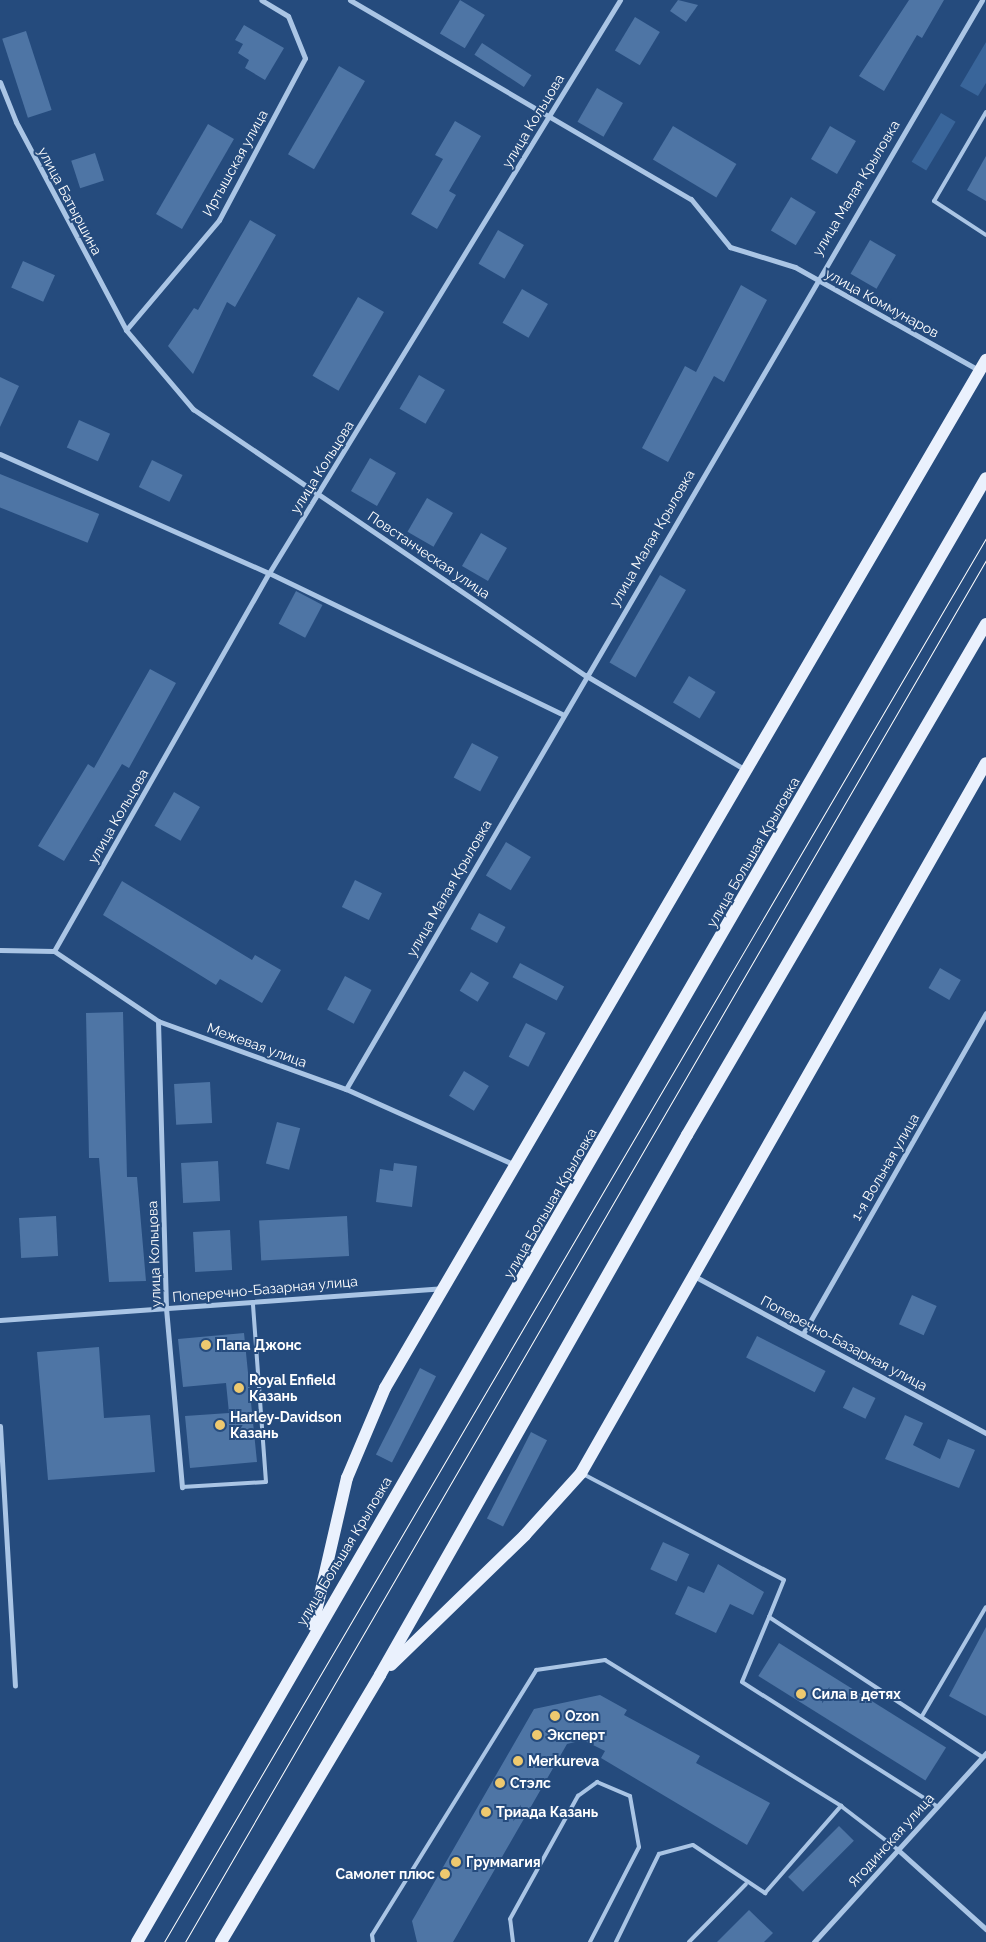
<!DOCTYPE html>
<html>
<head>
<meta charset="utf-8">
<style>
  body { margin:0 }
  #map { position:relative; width:986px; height:1942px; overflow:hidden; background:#254b7d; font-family:Raleway,sans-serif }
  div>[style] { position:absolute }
  .green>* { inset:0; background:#39659a; transform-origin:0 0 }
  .building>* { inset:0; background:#4e75a5; transform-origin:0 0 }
  .service>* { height:4px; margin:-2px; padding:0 2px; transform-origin:2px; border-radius:2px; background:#aac5e5 }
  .minor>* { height:5px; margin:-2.5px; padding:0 2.5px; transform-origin:2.5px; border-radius:2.5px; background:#aac5e5 }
  .primary>* { height:12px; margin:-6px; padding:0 6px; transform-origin:6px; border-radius:6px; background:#eaf1fd }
  .tram>* { height:1px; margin:-0.5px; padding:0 0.5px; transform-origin:0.5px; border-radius:0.5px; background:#fff }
  .dots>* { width:14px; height:14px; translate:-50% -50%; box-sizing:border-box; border:2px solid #254b7d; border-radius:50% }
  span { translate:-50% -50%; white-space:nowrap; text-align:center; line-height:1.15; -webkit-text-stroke:4px #254b7d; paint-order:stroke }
  .street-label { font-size:14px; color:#fff }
  .poi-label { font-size:14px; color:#fff; font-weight:700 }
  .left { translate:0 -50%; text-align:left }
  .right { translate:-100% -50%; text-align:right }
</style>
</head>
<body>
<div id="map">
  <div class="green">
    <i style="clip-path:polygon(986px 42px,986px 83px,978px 96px,960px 86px)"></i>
    <i style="left:941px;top:113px;width:17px;height:57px;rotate:31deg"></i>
  </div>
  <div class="building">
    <i style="left:460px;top:0;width:29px;height:39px;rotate:31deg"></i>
    <i style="clip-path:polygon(678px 0,698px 5px,686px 22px,670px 11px)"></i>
    <i style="clip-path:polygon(909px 0,944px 0,922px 38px,917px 35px,884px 91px,859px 76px)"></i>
    <i style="left:635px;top:17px;width:29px;height:39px;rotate:31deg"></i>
    <i style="clip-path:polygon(244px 25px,284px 48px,265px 80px,245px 68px,249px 60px,238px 53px,243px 44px,235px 40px)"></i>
    <i style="left:26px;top:31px;width:83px;height:25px;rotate:72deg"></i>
    <i style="left:482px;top:43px;width:59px;height:14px;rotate:33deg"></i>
    <i style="left:339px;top:66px;width:30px;height:102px;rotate:30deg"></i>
    <i style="left:597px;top:88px;width:30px;height:39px;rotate:30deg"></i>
    <i style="clip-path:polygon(455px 121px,481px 136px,449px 191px,456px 195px,437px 229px,411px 214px,443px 159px,435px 155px)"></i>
    <i style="left:208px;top:124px;width:30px;height:104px;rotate:30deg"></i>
    <i style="left:673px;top:126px;width:74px;height:39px;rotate:31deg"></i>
    <i style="left:830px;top:126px;width:30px;height:38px;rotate:30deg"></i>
    <i style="left:95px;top:153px;width:29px;height:25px;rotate:72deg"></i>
    <i style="clip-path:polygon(986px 156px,986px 201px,967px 190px)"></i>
    <i style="left:791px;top:197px;width:29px;height:39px;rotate:31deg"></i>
    <i style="clip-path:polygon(250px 220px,276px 235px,235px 307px,227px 302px,193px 374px,168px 346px,194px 308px,198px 310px)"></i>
    <i style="left:498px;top:230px;width:30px;height:39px;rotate:30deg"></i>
    <i style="left:870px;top:240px;width:30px;height:39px;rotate:30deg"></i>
    <i style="left:23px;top:261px;width:35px;height:29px;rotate:24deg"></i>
    <i style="clip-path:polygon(741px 285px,767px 300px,724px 382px,714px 376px,668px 462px,642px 448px,685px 366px,696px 372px)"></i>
    <i style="left:522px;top:289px;width:30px;height:39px;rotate:30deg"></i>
    <i style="left:358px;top:297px;width:30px;height:91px;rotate:30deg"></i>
    <i style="left:419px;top:375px;width:30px;height:39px;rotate:30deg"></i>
    <i style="clip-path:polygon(0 377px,19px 386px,0 427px)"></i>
    <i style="left:79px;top:420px;width:34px;height:30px;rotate:24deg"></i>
    <i style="left:370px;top:458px;width:30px;height:38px;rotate:30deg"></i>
    <i style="left:152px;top:460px;width:34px;height:30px;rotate:26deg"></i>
    <i style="left:0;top:474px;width:107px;height:31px;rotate:22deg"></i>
    <i style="left:427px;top:498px;width:30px;height:39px;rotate:30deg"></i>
    <i style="left:481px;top:533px;width:30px;height:38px;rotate:30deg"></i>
    <i style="left:660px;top:575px;width:30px;height:101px;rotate:30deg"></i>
    <i style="left:296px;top:591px;width:30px;height:37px;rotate:28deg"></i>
    <i style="clip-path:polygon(150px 669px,176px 683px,129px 768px,122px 764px,64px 861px,38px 846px,88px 764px,94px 768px)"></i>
    <i style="left:689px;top:676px;width:31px;height:31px;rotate:31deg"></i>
    <i style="left:472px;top:743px;width:30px;height:39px;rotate:28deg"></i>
    <i style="left:174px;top:792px;width:30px;height:39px;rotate:30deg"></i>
    <i style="left:506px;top:842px;width:29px;height:39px;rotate:31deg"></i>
    <i style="left:355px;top:880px;width:30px;height:30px;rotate:26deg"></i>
    <i style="clip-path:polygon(122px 881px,252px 960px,255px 955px,281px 970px,262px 1003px,220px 979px,216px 985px,103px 915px)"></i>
    <i style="left:479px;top:913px;width:30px;height:18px;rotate:28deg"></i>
    <i style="left:520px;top:963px;width:50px;height:16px;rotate:28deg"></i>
    <i style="left:940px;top:968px;width:24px;height:23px;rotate:30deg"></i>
    <i style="left:471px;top:972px;width:21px;height:22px;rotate:31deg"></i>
    <i style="left:345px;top:976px;width:30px;height:38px;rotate:28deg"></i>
    <i style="clip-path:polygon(123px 1012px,127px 1177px,137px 1177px,146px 1281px,109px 1282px,99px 1158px,89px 1158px,86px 1013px)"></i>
    <i style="left:526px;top:1023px;width:22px;height:38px;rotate:27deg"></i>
    <i style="left:464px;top:1071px;width:29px;height:29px;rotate:31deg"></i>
    <i style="left:210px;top:1082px;width:41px;height:36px;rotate:87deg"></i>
    <i style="left:277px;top:1122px;width:24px;height:43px;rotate:15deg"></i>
    <i style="left:218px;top:1161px;width:40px;height:37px;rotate:87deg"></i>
    <i style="clip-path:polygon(394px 1163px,417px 1166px,412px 1207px,376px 1202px,380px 1169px,393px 1171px)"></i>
    <i style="left:56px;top:1216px;width:40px;height:37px;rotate:87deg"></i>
    <i style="left:347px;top:1216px;width:40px;height:88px;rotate:87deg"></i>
    <i style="left:230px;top:1230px;width:40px;height:37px;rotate:87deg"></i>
    <i style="left:912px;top:1295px;width:27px;height:32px;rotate:24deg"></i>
    <i style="clip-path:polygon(244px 1333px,257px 1462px,190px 1468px,185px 1416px,229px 1413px,226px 1383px,183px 1387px,178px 1339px)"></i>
    <i style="left:757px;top:1336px;width:77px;height:24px;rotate:27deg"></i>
    <i style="clip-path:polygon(99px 1347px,104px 1418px,150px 1415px,155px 1472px,48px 1480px,37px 1352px)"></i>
    <i style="left:420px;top:1368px;width:18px;height:97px;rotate:27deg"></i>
    <i style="left:853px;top:1387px;width:25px;height:23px;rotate:26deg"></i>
    <i style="clip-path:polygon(905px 1415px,923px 1423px,913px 1445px,940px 1459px,948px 1439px,975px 1450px,959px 1488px,885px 1459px)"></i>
    <i style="left:531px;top:1432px;width:18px;height:97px;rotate:27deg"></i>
    <i style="left:663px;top:1542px;width:29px;height:30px;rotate:25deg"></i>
    <i style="clip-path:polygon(718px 1564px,764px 1592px,753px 1615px,730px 1604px,716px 1633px,675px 1614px,688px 1586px,704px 1593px)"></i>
    <i style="clip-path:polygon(986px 1627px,986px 1716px,949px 1696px)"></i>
    <i style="left:779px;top:1643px;width:197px;height:39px;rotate:32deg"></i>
    <i style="clip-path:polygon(600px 1695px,627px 1710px,624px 1715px,700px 1756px,696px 1763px,770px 1803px,747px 1845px,601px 1758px,605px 1751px,583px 1740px,567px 1744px,453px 1942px,417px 1942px,412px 1921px,534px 1709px)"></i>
    <i style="left:839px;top:1826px;width:21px;height:72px;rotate:45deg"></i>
    <i style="clip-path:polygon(749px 1910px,773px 1933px,764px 1942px,717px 1942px)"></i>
  </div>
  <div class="service">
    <i style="left:986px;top:112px;width:103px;rotate:120.3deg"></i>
    <i style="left:934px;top:201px;width:62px;rotate:33.2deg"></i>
    <i style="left:583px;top:1474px;width:227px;rotate:27.8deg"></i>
    <i style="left:784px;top:1580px;width:40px;rotate:112deg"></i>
    <i style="left:769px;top:1617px;width:255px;rotate:33.3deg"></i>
    <i style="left:182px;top:1487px;width:84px;rotate:-3.4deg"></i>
    <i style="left:266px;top:1482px;width:179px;rotate:-94.2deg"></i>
    <i style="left:769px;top:1617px;width:70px;rotate:112.6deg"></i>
    <i style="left:742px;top:1682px;width:231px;rotate:32.5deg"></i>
    <i style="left:922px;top:1716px;width:126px;rotate:-59.6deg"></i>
    <i style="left:373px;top:1942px;width:7px;rotate:-98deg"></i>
    <i style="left:372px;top:1935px;width:312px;rotate:-58.2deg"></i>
    <i style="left:536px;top:1670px;width:70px;rotate:-8.2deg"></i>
    <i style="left:605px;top:1660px;width:278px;rotate:31.7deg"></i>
    <i style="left:841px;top:1806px;width:71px;rotate:37.5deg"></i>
    <i style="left:513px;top:1942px;width:23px;rotate:-97deg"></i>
    <i style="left:510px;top:1919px;width:141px;rotate:-61.1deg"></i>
    <i style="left:578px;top:1796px;width:24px;rotate:-36deg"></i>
    <i style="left:597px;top:1782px;width:36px;rotate:23deg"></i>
    <i style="left:630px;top:1796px;width:52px;rotate:80deg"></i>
    <i style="left:639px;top:1847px;width:107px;rotate:117.3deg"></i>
    <i style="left:616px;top:1942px;width:98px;rotate:-64deg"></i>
    <i style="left:659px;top:1854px;width:35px;rotate:-15deg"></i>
    <i style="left:693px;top:1845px;width:87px;rotate:33.7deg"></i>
    <i style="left:765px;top:1893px;width:116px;rotate:-48.9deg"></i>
    <i style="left:689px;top:1942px;width:81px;rotate:-45.5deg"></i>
  </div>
  <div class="minor">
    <i style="left:350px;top:0;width:395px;rotate:30.3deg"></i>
    <i style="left:691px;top:199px;width:62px;rotate:50.9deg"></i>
    <i style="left:730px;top:247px;width:68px;rotate:17.1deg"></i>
    <i style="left:795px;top:267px;width:212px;rotate:29.3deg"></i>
    <i style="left:0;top:82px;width:43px;rotate:68.2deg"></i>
    <i style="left:16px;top:122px;width:235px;rotate:62.1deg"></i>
    <i style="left:126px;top:330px;width:104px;rotate:49.7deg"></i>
    <i style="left:193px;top:409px;width:474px;rotate:34.2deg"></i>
    <i style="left:585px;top:675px;width:185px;rotate:30.6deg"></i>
    <i style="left:126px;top:330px;width:144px;rotate:-49.8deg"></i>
    <i style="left:219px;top:220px;width:183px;rotate:-62deg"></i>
    <i style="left:305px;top:58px;width:45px;rotate:-112deg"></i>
    <i style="left:288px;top:16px;width:31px;rotate:-149deg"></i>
    <i style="left:0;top:454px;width:294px;rotate:23.9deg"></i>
    <i style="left:269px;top:573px;width:325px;rotate:25.7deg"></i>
    <i style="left:0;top:950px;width:54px;rotate:1.1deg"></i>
    <i style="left:54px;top:951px;width:125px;rotate:33.9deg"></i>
    <i style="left:158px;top:1021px;width:200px;rotate:19.9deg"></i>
    <i style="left:346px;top:1089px;width:183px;rotate:24.2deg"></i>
    <i style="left:54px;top:951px;width:435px;rotate:-60.4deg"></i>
    <i style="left:269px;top:573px;width:672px;rotate:-58.51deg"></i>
    <i style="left:158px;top:1021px;width:287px;rotate:88.4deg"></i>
    <i style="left:166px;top:1308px;width:180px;rotate:84.9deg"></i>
    <i style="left:346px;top:1089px;width:1261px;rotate:-59.71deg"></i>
    <i style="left:694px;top:1276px;width:332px;rotate:28.3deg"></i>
    <i style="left:0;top:1320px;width:443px;rotate:-4.1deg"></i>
    <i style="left:804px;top:1332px;width:367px;rotate:-60.3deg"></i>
    <i style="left:0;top:1426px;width:260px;rotate:86.7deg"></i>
    <i style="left:897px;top:1849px;width:120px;rotate:42deg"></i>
    <i style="left:814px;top:1942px;width:256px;rotate:-47.7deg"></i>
  </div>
  <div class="primary">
    <i style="left:313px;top:1625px;width:151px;rotate:-77deg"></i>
    <i style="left:347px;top:1478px;width:98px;rotate:-67.1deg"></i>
    <i style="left:385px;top:1388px;width:1191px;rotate:-59.69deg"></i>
    <i style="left:391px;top:1665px;width:187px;rotate:-44.1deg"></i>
    <i style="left:525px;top:1535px;width:84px;rotate:-47.9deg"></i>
    <i style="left:581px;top:1473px;width:817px;rotate:-60.3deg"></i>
    <i style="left:137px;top:1942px;width:1692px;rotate:-59.89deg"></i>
    <i style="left:221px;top:1942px;width:311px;rotate:-59.2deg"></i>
    <i style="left:380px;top:1675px;width:621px;rotate:-60.38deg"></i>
    <i style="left:687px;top:1135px;width:592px;rotate:-59.67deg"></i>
  </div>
  <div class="tram">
    <i style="left:164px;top:1942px;width:1627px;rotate:-59.65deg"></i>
    <i style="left:185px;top:1942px;width:1597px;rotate:-59.9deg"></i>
  </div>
  <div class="dots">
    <i style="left:206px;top:1345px;background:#eec96f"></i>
    <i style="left:239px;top:1388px;background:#eec96f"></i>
    <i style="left:220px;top:1425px;background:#eec96f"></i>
    <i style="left:801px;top:1694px;background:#eec96f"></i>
    <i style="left:555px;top:1716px;background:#eec96f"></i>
    <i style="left:537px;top:1735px;background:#eec96f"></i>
    <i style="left:518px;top:1761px;background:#eec96f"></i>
    <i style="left:500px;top:1783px;background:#eec96f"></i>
    <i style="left:486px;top:1812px;background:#eec96f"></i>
    <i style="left:456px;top:1862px;background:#eec96f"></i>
    <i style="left:445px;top:1874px;background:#eec96f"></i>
  </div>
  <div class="street-label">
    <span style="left:533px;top:121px;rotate:-59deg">улица Кольцова</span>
    <span style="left:235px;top:163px;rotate:-61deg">Иртышская улица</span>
    <span style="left:856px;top:188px;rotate:-59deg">улица Малая Крыловка</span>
    <span style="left:70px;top:201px;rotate:62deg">улица Батыршина</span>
    <span style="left:882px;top:303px;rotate:29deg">улица Коммунаров</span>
    <span style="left:322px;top:467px;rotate:-58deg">улица Кольцова</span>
    <span style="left:652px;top:538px;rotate:-60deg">улица Малая Крыловка</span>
    <span style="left:429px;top:555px;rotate:34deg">Повстанческая улица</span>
    <span style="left:118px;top:816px;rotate:-60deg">улица Кольцова</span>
    <span style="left:753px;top:852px;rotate:-60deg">улица Большая Крыловка</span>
    <span style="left:449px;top:888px;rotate:-60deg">улица Малая Крыловка</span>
    <span style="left:257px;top:1045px;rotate:20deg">Межевая улица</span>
    <span style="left:885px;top:1167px;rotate:-60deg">1-я Вольная улица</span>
    <span style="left:550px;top:1203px;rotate:-60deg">улица Большая Крыловка</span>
    <span style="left:154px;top:1254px;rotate:-92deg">улица Кольцова</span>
    <span style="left:265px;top:1289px;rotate:-5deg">Поперечно-Базарная улица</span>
    <span style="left:844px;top:1343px;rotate:28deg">Поперечно-Базарная улица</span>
    <span style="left:344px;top:1551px;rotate:-59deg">улица Большая Крыловка</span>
    <span style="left:891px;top:1840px;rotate:-48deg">Ягодинская улица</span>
  </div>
  <div class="poi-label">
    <span class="left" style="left:216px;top:1345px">Папа Джонс</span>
    <span class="left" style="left:249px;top:1388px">Royal Enfield<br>Казань</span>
    <span class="left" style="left:230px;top:1425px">Harley-Davidson<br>Казань</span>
    <span class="left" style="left:812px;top:1694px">Сила в детях</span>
    <span class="left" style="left:565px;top:1716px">Ozon</span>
    <span class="left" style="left:547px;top:1735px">Эксперт</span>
    <span class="left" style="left:528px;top:1761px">Merkureva</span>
    <span class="left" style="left:510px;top:1783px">Стэлс</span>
    <span class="left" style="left:496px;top:1812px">Триада Казань</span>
    <span class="left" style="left:466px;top:1862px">Груммагия</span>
    <span class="right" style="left:435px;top:1874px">Самолет плюс</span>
  </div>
</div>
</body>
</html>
